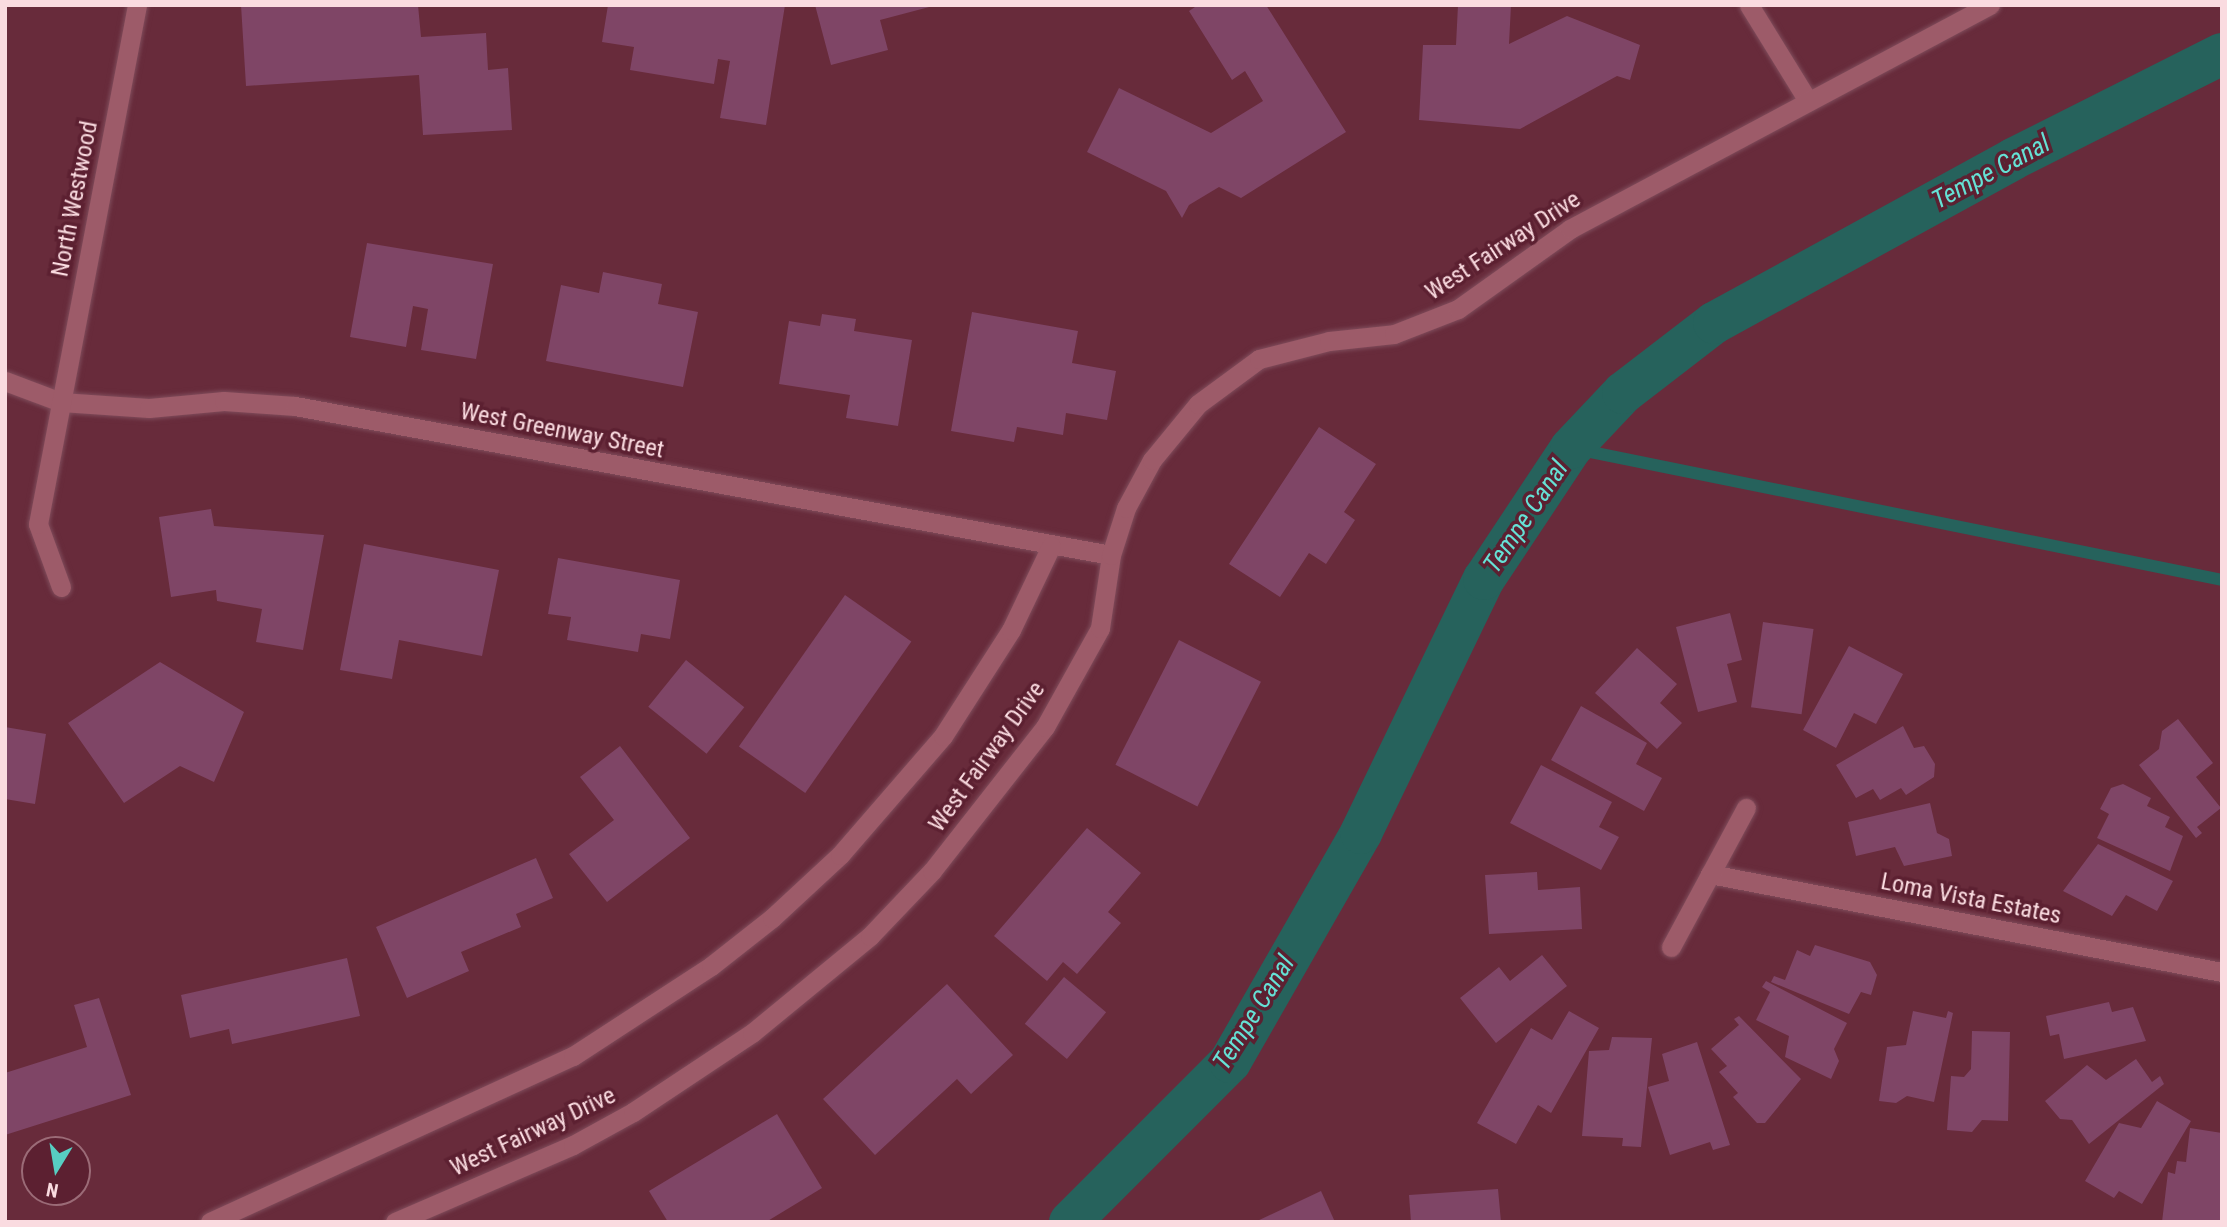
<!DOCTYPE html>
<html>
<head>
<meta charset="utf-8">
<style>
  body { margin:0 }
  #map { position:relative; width:2227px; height:1227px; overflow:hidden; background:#682b3b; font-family:"Roboto Condensed",sans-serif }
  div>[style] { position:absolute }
  .stream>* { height:12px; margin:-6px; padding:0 6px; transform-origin:6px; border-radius:6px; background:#26625c }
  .canal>* { height:42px; margin:-21px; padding:0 21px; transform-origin:21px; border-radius:21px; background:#26625c }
  .building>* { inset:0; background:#7f4566; transform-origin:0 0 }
  .roads { filter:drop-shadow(0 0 2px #7f4c5b) drop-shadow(0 0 2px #7f4c5b) }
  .service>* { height:19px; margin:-9.5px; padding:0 9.5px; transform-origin:9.5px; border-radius:9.5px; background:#9d5b69 }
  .minor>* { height:19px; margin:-9.5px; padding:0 9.5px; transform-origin:9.5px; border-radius:9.5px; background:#9d5b69 }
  span { translate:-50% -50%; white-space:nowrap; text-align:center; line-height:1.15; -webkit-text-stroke:7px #5c2031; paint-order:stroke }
  .street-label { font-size:24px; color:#fadbe0 }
  .water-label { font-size:26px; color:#65e1d5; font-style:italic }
  .frame { position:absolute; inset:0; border:7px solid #fadbe0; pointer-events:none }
  .north { position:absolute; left:21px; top:1136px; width:70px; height:70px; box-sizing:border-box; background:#5c2031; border:2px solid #9b6b77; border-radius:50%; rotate:191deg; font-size:19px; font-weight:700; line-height:28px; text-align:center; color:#fadbe0 }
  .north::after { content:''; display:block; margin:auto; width:24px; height:32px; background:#57cec2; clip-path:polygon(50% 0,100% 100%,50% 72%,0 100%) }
</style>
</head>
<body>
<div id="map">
  <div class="stream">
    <i style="left:1571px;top:448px;width:664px;rotate:11.46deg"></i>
  </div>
  <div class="canal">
    <i style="left:1070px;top:1222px;width:226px;rotate:-45deg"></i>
    <i style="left:1230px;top:1062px;width:264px;rotate:-60.2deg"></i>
    <i style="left:1361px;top:833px;width:282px;rotate:-64.2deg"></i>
    <i style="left:1484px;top:579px;width:157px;rotate:-56.4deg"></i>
    <i style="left:1571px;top:448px;width:76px;rotate:-46.6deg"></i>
    <i style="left:1623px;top:393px;width:115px;rotate:-37.6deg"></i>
    <i style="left:1714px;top:323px;width:341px;rotate:-28.7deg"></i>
    <i style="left:2013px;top:159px;width:234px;rotate:-26.7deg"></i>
  </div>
  <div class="building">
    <i style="clip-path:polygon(241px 5px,418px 5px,421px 37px,486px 33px,488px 70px,508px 68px,512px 130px,423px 135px,419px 75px,246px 86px)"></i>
    <i style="clip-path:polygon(608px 5px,785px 5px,766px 125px,720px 118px,730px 61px,718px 59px,714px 84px,630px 70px,634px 47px,602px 42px)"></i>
    <i style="clip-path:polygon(815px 5px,933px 5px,933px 6px,880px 20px,888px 50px,831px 65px)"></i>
    <i style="clip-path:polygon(1198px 5px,1266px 5px,1346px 132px,1241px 198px,1219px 187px,1189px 205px,1182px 218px,1166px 191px,1087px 152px,1119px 88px,1211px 133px,1263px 101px,1245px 71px,1232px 80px,1189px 11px)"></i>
    <i style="clip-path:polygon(1458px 5px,1511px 5px,1509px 44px,1567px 16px,1640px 45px,1630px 80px,1617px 76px,1520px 129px,1419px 120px,1423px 45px,1456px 45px)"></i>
    <i style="clip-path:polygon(367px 243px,493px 264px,476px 359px,421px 350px,428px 309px,413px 306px,406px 347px,350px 337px)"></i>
    <i style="clip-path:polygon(603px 272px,662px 284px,658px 304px,698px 312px,683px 387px,546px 361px,561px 285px,599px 293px)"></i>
    <i style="clip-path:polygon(972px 312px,1078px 331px,1072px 363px,1116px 371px,1107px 420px,1066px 413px,1063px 435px,1017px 427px,1014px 442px,951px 431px)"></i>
    <i style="clip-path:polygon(822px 314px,856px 319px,854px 331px,912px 340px,898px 426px,846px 418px,850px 395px,779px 384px,789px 321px,820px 326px)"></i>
    <i style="clip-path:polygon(1319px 427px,1376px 464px,1344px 512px,1355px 520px,1326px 564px,1309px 553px,1280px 597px,1229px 564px)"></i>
    <i style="clip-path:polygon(211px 509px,214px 526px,324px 535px,303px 650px,256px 642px,262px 609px,217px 601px,216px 590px,171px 597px,159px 517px)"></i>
    <i style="clip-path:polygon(364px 544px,499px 570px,482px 656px,399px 640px,392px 679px,340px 670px)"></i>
    <i style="clip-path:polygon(558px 558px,680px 580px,670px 639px,641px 634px,638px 652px,567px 640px,571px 617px,548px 614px)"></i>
    <i style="left:845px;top:595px;width:81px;height:185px;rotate:35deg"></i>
    <i style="clip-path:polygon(1730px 613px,1742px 660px,1727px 664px,1737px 702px,1698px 712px,1676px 627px)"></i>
    <i style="left:1763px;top:622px;width:51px;height:86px;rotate:8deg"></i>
    <i style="left:1179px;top:640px;width:92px;height:140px;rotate:27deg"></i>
    <i style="clip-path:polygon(1849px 646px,1903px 674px,1876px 724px,1854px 713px,1836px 748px,1803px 730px)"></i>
    <i style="clip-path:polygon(1637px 648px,1677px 684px,1660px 703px,1682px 723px,1657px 749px,1595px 693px)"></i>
    <i style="left:686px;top:660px;width:75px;height:60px;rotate:39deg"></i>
    <i style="clip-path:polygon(160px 662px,244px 712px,214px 782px,180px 766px,124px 803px,68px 723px)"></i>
    <i style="clip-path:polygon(1581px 706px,1647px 743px,1636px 764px,1662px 778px,1644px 811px,1551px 760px)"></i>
    <i style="clip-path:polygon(2178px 719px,2213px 763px,2196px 777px,2221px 808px,2197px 827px,2202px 833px,2196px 838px,2139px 765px,2159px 749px,2162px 731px)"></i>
    <i style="clip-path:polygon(1903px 726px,1914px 748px,1924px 746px,1935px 764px,1934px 777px,1906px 795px,1901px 788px,1880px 800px,1873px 789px,1856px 798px,1836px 765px)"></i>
    <i style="clip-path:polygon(5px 727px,46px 734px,35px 804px,5px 799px)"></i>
    <i style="clip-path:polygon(620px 746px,690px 838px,607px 902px,569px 854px,614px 820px,580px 777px)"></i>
    <i style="clip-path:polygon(1541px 765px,1612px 802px,1599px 827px,1619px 837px,1601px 870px,1510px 823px)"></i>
    <i style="clip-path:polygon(2123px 784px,2151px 798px,2147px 806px,2170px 817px,2165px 827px,2183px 836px,2170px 871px,2097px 838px,2109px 814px,2100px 809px,2111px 788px)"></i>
    <i style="clip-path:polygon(1930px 803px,1937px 833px,1949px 839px,1952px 856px,1904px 866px,1895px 847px,1856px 856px,1848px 822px)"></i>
    <i style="clip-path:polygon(1087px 828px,1141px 873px,1108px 912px,1121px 923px,1077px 974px,1063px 962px,1047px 981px,994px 936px)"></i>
    <i style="clip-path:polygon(2098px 844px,2173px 881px,2157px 911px,2126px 895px,2112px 916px,2063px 891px)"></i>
    <i style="clip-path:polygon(536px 858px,553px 898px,516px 914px,521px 927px,461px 952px,469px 971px,407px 998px,376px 927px)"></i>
    <i style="clip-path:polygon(1537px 872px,1538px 890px,1580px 887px,1582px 929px,1489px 934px,1485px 875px)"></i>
    <i style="clip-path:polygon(1815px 945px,1870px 962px,1877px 975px,1871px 995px,1861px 992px,1849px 1014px,1771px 982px,1774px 976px,1785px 980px,1797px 950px,1810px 956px)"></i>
    <i style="clip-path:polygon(1542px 955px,1567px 986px,1496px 1043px,1460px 998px,1499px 967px,1510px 981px)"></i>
    <i style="clip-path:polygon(347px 958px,360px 1016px,232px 1044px,229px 1029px,190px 1038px,181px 995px)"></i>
    <i style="left:1064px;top:977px;width:55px;height:61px;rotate:40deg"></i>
    <i style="clip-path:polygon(1766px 981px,1847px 1023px,1834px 1049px,1839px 1061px,1831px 1079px,1785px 1057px,1789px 1036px,1756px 1020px,1770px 992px,1762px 987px)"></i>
    <i style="clip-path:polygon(947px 984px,1013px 1055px,971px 1094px,957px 1079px,875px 1155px,823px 1099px)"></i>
    <i style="clip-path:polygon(99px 998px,131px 1095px,5px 1135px,5px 1073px,87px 1047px,74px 1005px)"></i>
    <i style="clip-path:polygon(2109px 1002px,2112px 1012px,2133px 1007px,2146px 1041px,2064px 1059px,2059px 1034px,2050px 1036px,2046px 1016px)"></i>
    <i style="clip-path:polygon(1569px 1011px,1599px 1028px,1551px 1113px,1538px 1105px,1516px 1144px,1477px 1123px,1531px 1028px,1552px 1040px)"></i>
    <i style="clip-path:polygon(1913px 1011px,1946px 1018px,1948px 1011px,1953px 1013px,1934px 1102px,1907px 1096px,1896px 1103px,1879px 1101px,1887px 1047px,1906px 1045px)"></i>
    <i style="clip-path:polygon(1739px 1016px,1801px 1079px,1765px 1123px,1757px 1123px,1733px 1097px,1738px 1093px,1719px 1072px,1727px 1066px,1711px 1049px,1739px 1025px,1734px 1019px)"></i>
    <i style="clip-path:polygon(1972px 1031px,2010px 1032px,2008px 1121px,1982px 1120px,1972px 1132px,1947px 1130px,1951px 1076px,1964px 1077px,1971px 1069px)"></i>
    <i style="clip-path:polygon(1612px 1037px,1652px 1038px,1641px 1147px,1622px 1146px,1623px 1138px,1582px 1136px,1589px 1051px,1609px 1050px)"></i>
    <i style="clip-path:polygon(1697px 1042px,1730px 1145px,1713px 1150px,1710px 1142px,1670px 1155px,1648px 1087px,1669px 1081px,1662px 1054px)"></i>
    <i style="clip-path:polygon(2136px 1059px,2152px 1082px,2160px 1076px,2164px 1084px,2089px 1144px,2072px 1120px,2060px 1119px,2045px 1101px,2087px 1065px,2106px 1080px)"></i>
    <i style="clip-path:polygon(2157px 1101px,2191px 1121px,2142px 1204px,2119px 1191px,2114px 1198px,2085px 1181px,2119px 1123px,2141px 1128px)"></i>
    <i style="clip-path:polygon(777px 1114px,822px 1188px,766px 1222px,668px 1222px,649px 1191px)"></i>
    <i style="clip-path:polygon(2190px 1128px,2222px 1133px,2221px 1222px,2162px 1222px,2168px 1172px,2175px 1174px,2177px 1161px,2186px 1162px)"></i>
    <i style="clip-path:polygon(1498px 1189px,1501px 1222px,1411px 1222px,1409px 1195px)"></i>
    <i style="clip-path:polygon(1321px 1191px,1335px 1222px,1255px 1222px)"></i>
  </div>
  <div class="roads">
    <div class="service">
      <i style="left:1749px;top:5px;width:113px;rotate:58.4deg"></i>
    </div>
    <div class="minor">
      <i style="left:5px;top:381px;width:60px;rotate:20.6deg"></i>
      <i style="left:61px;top:402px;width:88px;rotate:3.9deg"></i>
      <i style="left:149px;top:408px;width:75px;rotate:-5.3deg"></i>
      <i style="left:224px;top:401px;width:71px;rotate:4deg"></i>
      <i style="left:295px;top:406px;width:829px;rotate:10.35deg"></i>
      <i style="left:61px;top:587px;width:67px;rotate:-110.1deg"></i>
      <i style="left:38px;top:524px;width:528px;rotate:-79.2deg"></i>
      <i style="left:1710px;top:874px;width:521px;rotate:10.84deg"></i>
      <i style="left:1671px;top:947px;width:158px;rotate:-61.7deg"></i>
      <i style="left:210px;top:1222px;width:399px;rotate:-24.6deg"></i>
      <i style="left:573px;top:1056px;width:165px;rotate:-33.1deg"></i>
      <i style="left:711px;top:966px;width:78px;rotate:-38.2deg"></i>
      <i style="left:772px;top:918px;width:93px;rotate:-42.8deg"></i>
      <i style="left:840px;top:855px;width:157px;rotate:-49.1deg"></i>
      <i style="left:943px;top:736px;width:126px;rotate:-57.3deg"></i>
      <i style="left:1011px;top:630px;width:93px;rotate:-64.5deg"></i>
      <i style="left:395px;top:1222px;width:194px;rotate:-23.4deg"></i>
      <i style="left:573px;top:1145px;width:68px;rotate:-28.8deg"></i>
      <i style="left:633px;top:1112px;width:143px;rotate:-33.6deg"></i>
      <i style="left:752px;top:1033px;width:153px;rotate:-39.4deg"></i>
      <i style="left:870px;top:936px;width:90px;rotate:-46.4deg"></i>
      <i style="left:932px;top:871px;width:183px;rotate:-51.9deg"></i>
      <i style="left:1045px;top:727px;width:113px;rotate:-60.9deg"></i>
      <i style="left:1100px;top:628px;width:74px;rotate:-81.4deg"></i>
      <i style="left:1111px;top:555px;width:49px;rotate:-72.3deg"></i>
      <i style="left:1126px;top:508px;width:55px;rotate:-61.6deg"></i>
      <i style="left:1152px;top:460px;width:72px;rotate:-50.6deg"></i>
      <i style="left:1198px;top:404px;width:76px;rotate:-36.4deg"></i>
      <i style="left:1259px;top:359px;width:72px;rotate:-14.4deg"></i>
      <i style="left:1329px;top:341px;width:65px;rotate:-6.1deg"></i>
      <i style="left:1394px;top:334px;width:69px;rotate:-21.3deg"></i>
      <i style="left:1458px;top:309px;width:138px;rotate:-35.5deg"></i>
      <i style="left:1570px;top:229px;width:476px;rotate:-28.1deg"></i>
    </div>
  </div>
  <div class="street-label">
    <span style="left:75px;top:199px;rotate:-79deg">North Westwood</span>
    <span style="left:1503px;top:246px;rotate:-33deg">West Fairway Drive</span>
    <span style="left:562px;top:431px;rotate:11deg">West Greenway Street</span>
    <span style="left:987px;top:757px;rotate:-54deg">West Fairway Drive</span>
    <span style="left:1971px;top:899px;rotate:11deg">Loma Vista Estates</span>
    <span style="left:533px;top:1132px;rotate:-25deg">West Fairway Drive</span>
  </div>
  <div class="water-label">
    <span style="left:1991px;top:172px;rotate:-28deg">Tempe Canal</span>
    <span style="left:1526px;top:517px;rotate:-56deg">Tempe Canal</span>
    <span style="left:1254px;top:1013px;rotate:-58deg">Tempe Canal</span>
  </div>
  <div class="frame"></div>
  <div class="north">N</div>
</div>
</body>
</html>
